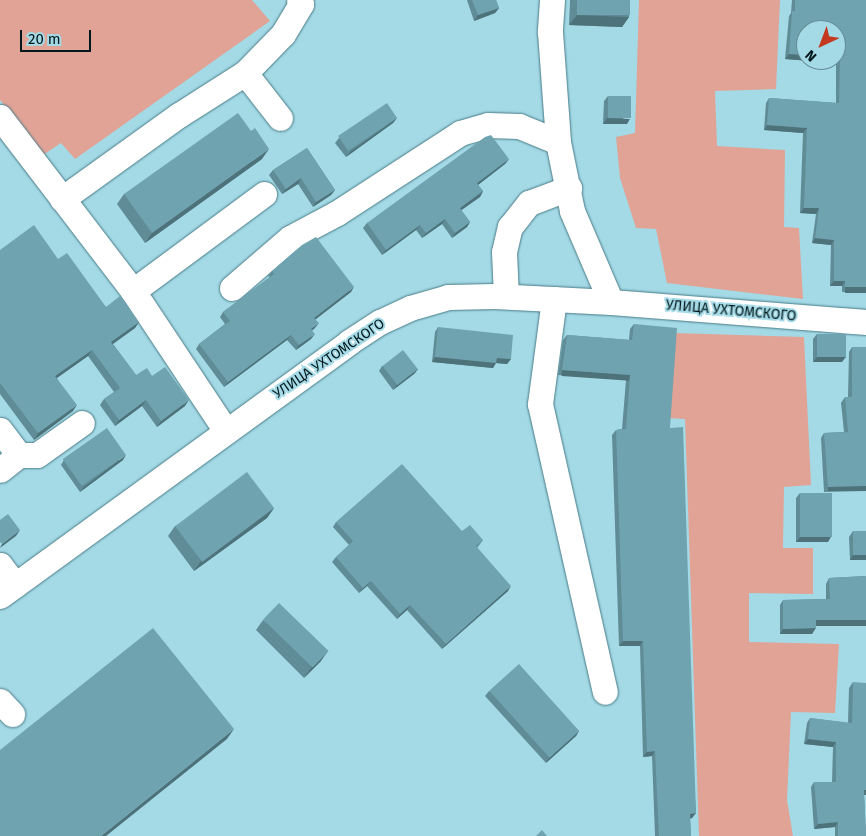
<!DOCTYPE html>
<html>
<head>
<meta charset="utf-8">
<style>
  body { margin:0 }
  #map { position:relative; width:866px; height:836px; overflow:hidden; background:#a4dae6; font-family:"Fira Sans",sans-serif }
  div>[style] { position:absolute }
  .green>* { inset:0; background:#e0a396 }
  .roads { filter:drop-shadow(0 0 1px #487b86) drop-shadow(0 0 1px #487b86) }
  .minor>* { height:25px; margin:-12.5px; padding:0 12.5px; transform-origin:12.5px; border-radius:12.5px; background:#fff }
  .wall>* { inset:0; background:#5f8c96 }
  .shaded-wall>* { inset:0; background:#4e727a; transform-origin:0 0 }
  .building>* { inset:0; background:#6fa3af; transform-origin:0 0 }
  span { translate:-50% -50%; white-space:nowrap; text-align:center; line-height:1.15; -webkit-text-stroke:4px #a4dae6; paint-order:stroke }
  .street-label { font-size:14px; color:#03181c }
  .north { position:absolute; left:796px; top:20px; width:50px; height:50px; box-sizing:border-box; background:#a4dae6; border:1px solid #648c95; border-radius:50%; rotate:223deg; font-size:14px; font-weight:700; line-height:20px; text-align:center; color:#03181c }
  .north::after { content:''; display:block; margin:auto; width:18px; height:22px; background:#c3381e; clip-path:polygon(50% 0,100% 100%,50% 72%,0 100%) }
  .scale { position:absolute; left:20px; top:30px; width:71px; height:22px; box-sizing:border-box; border:2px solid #03181c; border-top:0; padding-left:6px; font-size:15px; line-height:18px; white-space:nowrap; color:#03181c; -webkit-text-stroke:4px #a4dae6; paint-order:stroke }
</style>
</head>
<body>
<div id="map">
  <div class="green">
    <i style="clip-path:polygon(0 0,252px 0,270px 21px,75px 159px,61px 143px,43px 155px,0 100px)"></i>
    <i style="clip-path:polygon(639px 0,780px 0,776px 89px,715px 91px,717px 146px,785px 150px,784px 227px,799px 228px,803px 299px,667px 283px,656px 229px,636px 228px,620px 178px,616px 137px,635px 133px)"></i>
    <i style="clip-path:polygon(674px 333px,804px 337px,811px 485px,784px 487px,783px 548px,813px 548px,813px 594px,749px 593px,749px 642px,839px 644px,835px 713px,791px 712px,787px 800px,793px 836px,699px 836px,685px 419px,667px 418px)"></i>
  </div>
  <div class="roads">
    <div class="minor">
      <i style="left:552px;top:0;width:32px;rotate:94deg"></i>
      <i style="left:550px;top:32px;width:110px;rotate:85.8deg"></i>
      <i style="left:558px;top:142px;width:70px;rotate:78.5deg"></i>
      <i style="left:572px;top:211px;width:99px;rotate:66.8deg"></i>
      <i style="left:245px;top:73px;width:57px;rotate:52.1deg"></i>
      <i style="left:0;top:117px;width:219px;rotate:52.6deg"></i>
      <i style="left:133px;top:291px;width:168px;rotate:56.4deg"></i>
      <i style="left:62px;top:199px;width:144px;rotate:-35.7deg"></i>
      <i style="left:179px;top:115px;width:78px;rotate:-32.5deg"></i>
      <i style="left:245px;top:73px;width:54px;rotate:-45.7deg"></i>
      <i style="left:283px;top:34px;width:35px;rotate:-59deg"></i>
      <i style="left:301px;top:4px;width:4px;rotate:-117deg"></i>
      <i style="left:232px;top:288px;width:77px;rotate:-40.8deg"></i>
      <i style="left:290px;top:238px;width:53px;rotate:-28deg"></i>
      <i style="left:337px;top:213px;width:147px;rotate:-33deg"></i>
      <i style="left:460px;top:133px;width:29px;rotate:-16deg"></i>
      <i style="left:488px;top:125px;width:31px;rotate:2deg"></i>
      <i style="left:519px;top:126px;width:42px;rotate:22.3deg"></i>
      <i style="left:133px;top:291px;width:163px;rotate:-36.5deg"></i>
      <i style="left:506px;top:296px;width:44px;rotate:-92.6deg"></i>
      <i style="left:504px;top:252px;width:26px;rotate:-77deg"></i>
      <i style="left:510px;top:227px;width:31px;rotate:-52deg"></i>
      <i style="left:529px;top:203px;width:43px;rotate:-20.6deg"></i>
      <i style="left:554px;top:299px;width:106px;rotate:97.6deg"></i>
      <i style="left:540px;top:404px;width:295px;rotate:77.3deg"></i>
      <i style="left:0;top:430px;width:31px;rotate:53deg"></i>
      <i style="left:19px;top:455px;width:24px;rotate:142deg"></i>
      <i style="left:19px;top:455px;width:18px"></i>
      <i style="left:37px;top:455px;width:55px;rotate:-35.4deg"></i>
      <i style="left:0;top:565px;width:25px;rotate:53deg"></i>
      <i style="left:0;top:596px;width:432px;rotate:-36deg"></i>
      <i style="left:349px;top:342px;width:37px;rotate:-33deg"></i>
      <i style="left:380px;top:322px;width:33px;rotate:-25deg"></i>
      <i style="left:410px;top:308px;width:40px;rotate:-16deg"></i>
      <i style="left:448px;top:297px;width:46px;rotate:-1.2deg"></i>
      <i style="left:494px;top:296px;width:117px;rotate:2.9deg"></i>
      <i style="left:611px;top:302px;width:256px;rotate:4.5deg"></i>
      <i style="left:0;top:701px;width:18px;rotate:47deg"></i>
    </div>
  </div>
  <div class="wall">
    <i style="clip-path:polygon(467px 0,496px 0,499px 8px,495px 13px,474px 21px)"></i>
    <i style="clip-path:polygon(570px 0,630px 0,629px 17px,622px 27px,569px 25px)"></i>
    <i style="clip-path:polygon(792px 0,866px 0,866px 292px,842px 292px,842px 286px,830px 286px,831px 245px,812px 243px,816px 214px,800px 213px,803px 133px,764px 130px,766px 103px,769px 98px,836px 103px,836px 63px,785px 59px,789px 16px,791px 13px)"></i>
    <i style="clip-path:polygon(608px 96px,627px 124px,603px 124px,604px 101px)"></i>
    <i style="clip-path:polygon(397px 118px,393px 123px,346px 157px,335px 143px,339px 138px)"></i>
    <i style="clip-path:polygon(307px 148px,335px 190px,331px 195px,313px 207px,298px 184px,282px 194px,269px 175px,273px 170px)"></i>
    <i style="clip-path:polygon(262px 159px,145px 243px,117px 204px,124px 194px)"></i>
    <i style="clip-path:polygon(509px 159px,505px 164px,478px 185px,483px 191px,480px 197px,461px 210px,470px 222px,467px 227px,452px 238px,442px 224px,422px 238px,416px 230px,382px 255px,363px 228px,367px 223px)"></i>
    <i style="clip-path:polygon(0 250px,58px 259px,106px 307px,139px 322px,135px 328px,113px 344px,136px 375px,152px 376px,185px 406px,157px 427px,142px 406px,115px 426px,100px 405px,104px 399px,114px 392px,88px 356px,57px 378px,73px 411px,34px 440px,0 394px)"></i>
    <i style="clip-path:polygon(272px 271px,351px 292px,315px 319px,315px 328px,312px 330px,311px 339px,296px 350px,287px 340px,224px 387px,196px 349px,199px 344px,225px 324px,220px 317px,223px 312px,270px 277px,268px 276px)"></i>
    <i style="clip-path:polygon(634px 324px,670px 428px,696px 813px,692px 818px,690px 819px,691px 836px,655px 836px,652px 756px,643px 757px,640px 646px,619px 646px,612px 435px,616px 430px,622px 429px,626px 380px,558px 375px,563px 340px,567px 335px,629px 340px,630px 329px)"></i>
    <i style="clip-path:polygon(438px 327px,511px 359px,507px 364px,496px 363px,493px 368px,432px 362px,435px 332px)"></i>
    <i style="clip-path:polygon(817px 334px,842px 362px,813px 362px,813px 339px)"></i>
    <i style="clip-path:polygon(852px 347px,866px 491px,824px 492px,821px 438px,824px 433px,844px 432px,841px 403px,845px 397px,848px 397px,849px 352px)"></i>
    <i style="clip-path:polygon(382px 366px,418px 369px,414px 374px,393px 390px,379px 371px)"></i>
    <i style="clip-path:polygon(64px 460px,123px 460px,80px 492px,61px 465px)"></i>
    <i style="clip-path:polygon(800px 493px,828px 542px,796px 542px,796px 498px)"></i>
    <i style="clip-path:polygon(274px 508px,267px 518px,194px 571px,168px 536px,175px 526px)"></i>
    <i style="clip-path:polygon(336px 522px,462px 531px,483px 540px,477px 548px,508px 591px,442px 649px,407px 610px,397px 619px,367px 586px,359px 593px,332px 562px,336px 557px,349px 545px,333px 527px)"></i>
    <i style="clip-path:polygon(853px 531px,866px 560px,850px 560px,849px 537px)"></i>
    <i style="clip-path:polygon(866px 576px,866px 625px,816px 625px,812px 634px,780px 634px,780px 605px,783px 600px,826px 599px,826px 584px,829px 578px)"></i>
    <i style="clip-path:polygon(263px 620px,321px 661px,304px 678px,256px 630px)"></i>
    <i style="clip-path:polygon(853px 682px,864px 795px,866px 836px,835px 836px,835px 827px,814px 829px,811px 787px,814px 782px,832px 782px,833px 747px,804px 744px,807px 723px,810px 718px,848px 723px,849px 688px)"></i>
    <i style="clip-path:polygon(489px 691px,579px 731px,576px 736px,546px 763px,485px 696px)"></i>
  </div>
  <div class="shaded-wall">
    <i style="clip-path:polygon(499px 8px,495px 13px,474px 21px,478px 15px)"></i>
    <i style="clip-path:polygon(577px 15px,629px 17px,622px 27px,569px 25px)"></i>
    <i style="clip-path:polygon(789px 54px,806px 55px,806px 60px,836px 60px,836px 57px,840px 58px,836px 63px,785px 59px)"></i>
    <i style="clip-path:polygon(397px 118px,393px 123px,346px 157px,350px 152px)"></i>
    <i style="clip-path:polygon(607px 118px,630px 119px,627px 124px,603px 124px)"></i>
    <i style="clip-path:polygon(767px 125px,807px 128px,803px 133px,764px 130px)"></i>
    <i style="clip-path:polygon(269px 149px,262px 159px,145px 243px,152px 233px)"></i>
    <i style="clip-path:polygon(509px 159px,505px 164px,474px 188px,477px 183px)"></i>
    <i style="clip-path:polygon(301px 178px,298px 184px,282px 194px,286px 189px)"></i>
    <i style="clip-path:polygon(335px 190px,331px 195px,313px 207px,316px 202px)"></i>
    <i style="clip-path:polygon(483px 191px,480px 197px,456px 214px,460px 208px)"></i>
    <i style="clip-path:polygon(804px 208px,819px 208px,816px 214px,800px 213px)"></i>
    <i style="clip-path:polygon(445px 219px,442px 224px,422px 238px,426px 233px)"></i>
    <i style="clip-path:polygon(470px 222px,467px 227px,452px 238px,455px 233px)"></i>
    <i style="clip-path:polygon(420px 225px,416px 230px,382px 255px,386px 250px)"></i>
    <i style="clip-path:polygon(815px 238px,834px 240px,831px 245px,812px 243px)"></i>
    <i style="clip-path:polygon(834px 281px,845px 281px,842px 286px,830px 286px)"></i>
    <i style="clip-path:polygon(354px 287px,351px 292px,311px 323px,314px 318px)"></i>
    <i style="left:845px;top:287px;width:21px;height:6px"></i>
    <i style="clip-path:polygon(139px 322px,135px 328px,107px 348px,111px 342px)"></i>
    <i style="clip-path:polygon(319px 323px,315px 328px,308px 334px,311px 329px)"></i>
    <i style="clip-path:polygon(315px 334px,311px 339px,296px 350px,299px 345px)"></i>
    <i style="clip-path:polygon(291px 335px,287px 340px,224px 387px,228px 382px)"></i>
    <i style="clip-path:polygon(92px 350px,88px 356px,51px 382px,55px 376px)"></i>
    <i style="clip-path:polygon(435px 357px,497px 358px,511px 359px,507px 364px,496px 363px,493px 368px,432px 362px)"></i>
    <i style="clip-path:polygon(817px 357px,846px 357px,842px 362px,813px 362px)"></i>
    <i style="clip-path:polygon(418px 369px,414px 374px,393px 390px,397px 385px)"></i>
    <i style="left:562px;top:370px;width:68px;height:6px;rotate:4deg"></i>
    <i style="clip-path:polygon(146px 400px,142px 406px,115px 426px,119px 420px)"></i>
    <i style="clip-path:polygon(189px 400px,185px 406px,157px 427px,161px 421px)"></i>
    <i style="clip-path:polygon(77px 405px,73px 411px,34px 440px,38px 433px)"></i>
    <i style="clip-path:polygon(126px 455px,123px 460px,80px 492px,84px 487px)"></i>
    <i style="left:866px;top:486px;width:5px;height:38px;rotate:90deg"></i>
    <i style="clip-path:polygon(274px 508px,267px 518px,194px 571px,201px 561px)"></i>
    <i style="clip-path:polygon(20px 530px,16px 536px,0 548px,2px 544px)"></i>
    <i style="clip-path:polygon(800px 537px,831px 537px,828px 542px,796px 542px)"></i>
    <i style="clip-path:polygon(853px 555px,866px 555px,866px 560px,850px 560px)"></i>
    <i style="clip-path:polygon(371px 581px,367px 586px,359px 593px,363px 588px)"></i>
    <i style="clip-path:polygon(511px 586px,508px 591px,442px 649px,446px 644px)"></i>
    <i style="clip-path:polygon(410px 605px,407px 610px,397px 619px,400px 614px)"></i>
    <i style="left:816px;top:620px;width:50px;height:6px"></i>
    <i style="clip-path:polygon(816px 628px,812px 634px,780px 634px,783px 629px)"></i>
    <i style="clip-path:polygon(623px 641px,643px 641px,640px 646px,619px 646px)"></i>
    <i style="clip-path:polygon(328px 651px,321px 661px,304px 678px,311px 668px)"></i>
    <i style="clip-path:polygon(234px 729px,227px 739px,106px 836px,101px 836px)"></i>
    <i style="clip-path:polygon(579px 731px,576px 736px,546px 763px,549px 758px)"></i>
    <i style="clip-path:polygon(808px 739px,836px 742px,833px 747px,804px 744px)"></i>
    <i style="clip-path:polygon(655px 751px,652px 756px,643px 757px,647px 752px)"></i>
    <i style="clip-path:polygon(864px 790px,866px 790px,866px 795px,860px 795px)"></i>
    <i style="clip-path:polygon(696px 813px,692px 818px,686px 819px,690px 814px)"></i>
    <i style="clip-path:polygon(838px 822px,835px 827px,814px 829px,818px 824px)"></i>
  </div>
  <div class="building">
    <i style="clip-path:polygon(472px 0,496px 0,499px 8px,478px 15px)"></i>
    <i style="left:577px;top:0;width:53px;height:15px"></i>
    <i style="clip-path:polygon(795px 0,866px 0,866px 287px,845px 287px,845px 281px,834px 281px,834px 240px,815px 238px,819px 208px,804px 208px,807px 128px,767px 125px,769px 98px,839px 103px,840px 58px,836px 57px,836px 30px,806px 30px,806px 55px,789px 54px,792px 11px,795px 11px)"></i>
    <i style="left:608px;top:96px;width:23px;height:22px"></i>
    <i style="left:387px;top:103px;width:18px;height:59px;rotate:56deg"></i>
    <i style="clip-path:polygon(238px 113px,251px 131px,255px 128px,269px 149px,152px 233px,124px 194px)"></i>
    <i style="clip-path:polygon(491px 135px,509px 159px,477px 183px,483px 191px,460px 208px,470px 222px,455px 233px,445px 219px,426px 233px,420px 225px,386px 250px,367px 223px,485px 137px)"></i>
    <i style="clip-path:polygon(307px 148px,335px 190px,316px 202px,301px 178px,286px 189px,273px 170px)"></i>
    <i style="clip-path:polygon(34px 225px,58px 259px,67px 253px,106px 307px,120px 296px,139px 322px,111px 342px,136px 375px,147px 368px,152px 376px,165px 367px,189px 400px,161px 421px,146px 400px,119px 420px,104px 399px,120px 388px,92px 350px,55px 376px,77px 405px,38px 433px,0 383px,0 250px)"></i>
    <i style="clip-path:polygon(316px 237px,354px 287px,314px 318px,319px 323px,311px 329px,315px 334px,299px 345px,291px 335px,228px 382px,199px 344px,230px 321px,223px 312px,274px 274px,272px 271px,302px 245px)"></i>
    <i style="clip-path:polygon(634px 324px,677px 328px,670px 428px,683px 427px,696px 813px,690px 814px,691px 836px,659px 836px,655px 751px,647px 752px,643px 641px,623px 641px,616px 430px,626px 429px,630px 375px,562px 370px,567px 335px,632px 340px)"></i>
    <i style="clip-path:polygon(438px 327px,513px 335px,511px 359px,497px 358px,496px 363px,435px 357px)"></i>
    <i style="left:817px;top:334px;width:29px;height:23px"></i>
    <i style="clip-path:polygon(852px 347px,866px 347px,866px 486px,828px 487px,824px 433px,848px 432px,845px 397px,852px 397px)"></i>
    <i style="left:403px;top:350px;width:24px;height:26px;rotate:52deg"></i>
    <i style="left:107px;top:428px;width:33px;height:54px;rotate:55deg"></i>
    <i style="clip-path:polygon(402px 464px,462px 531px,470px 525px,483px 540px,476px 546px,511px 586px,446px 644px,410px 605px,400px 614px,371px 581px,363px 588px,336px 557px,353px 541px,336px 522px)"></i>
    <i style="left:247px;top:472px;width:45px;height:90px;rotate:53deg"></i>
    <i style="left:800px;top:493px;width:32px;height:44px"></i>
    <i style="clip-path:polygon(8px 514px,20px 530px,2px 544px,0 542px,0 520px)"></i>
    <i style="left:853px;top:531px;width:13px;height:24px"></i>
    <i style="clip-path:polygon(866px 576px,866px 620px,816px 620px,816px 628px,783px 629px,783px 600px,830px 599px,829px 578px)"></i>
    <i style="left:279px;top:603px;width:69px;height:23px;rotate:44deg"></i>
    <i style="clip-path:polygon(153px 628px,234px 729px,101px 836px,0 836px,0 750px)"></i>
    <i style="left:519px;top:664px;width:90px;height:40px;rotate:48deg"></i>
    <i style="clip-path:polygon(853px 682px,866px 683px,866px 790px,864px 790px,866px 836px,838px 836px,838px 822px,818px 824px,814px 782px,836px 782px,836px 742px,808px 739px,810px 718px,852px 723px)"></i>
    <i style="clip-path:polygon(542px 830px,547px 836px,536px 836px)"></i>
  </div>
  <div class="street-label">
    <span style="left:731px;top:311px;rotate:5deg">УЛИЦА УХТОМСКОГО</span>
    <span style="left:329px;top:359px;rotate:-34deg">УЛИЦА УХТОМСКОГО</span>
  </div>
  <div class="north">N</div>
  <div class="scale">20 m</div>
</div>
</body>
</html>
